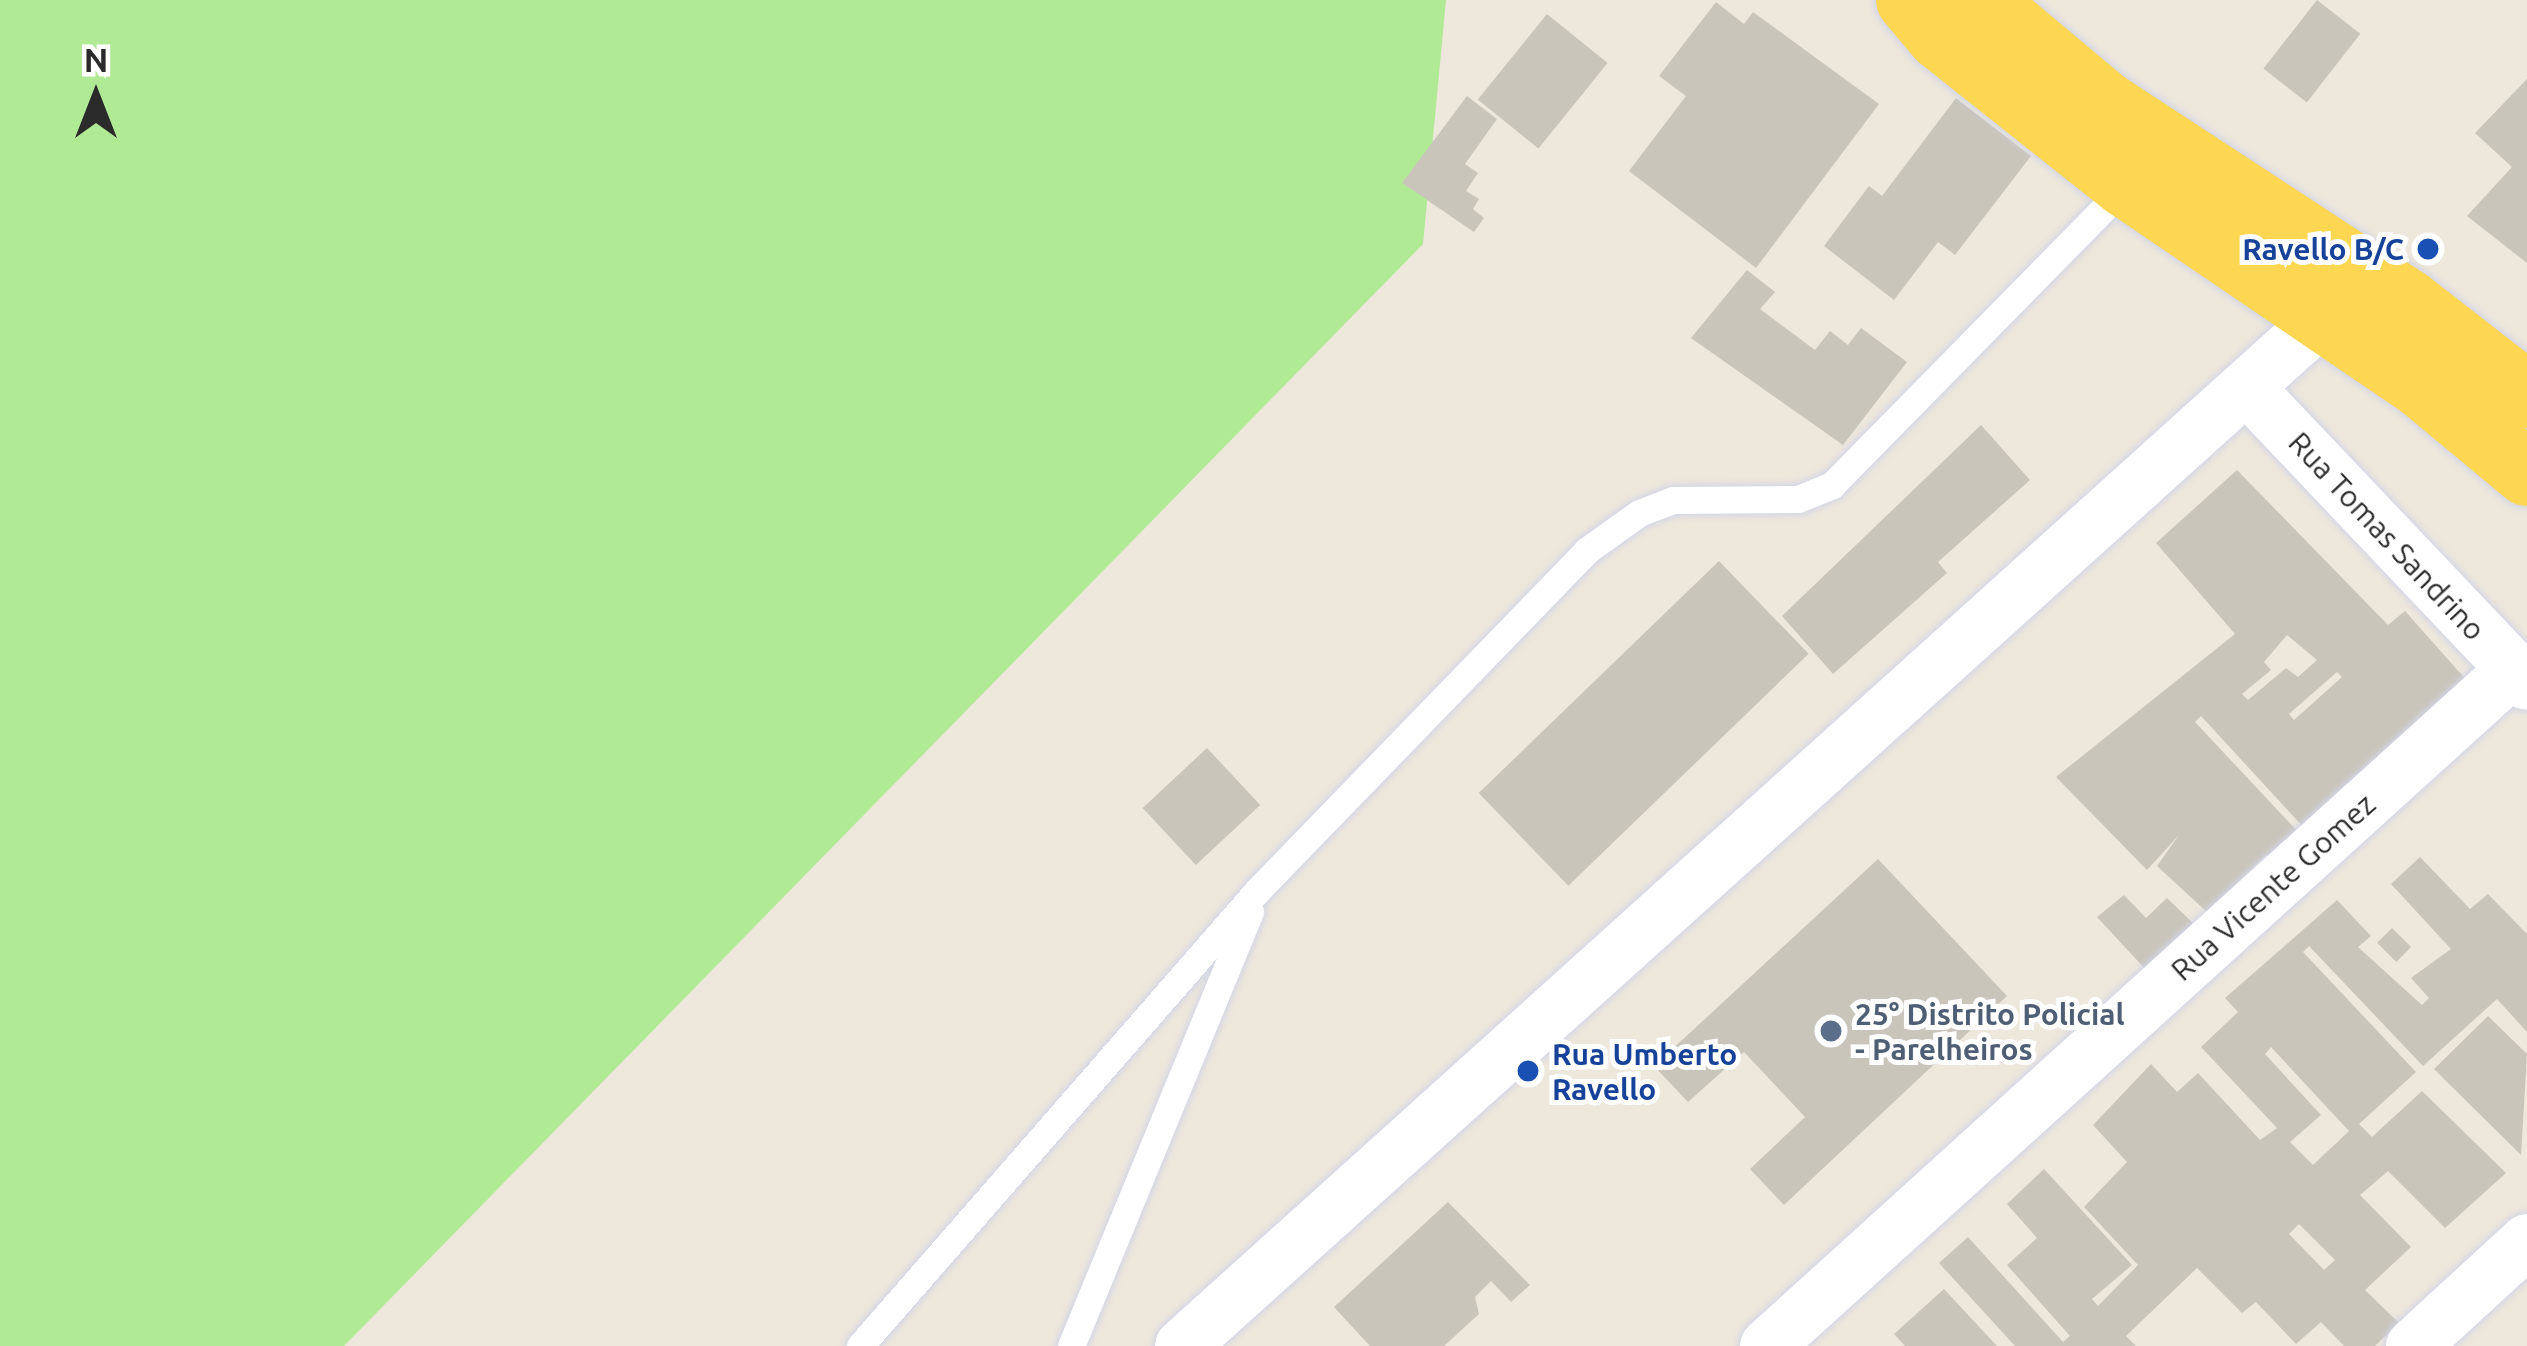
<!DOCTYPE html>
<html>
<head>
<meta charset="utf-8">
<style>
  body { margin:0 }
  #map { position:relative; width:2527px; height:1346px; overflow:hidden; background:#eee7dc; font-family:Ubuntu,sans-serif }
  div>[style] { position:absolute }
  .green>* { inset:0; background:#b1ea94 }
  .building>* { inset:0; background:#c9c5bb; transform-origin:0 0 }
  .roads { filter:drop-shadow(0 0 3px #d1d5e5) drop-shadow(0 0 3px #d1d5e5) }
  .service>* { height:27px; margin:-13.5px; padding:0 13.5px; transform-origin:13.5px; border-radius:13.5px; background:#fff }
  .minor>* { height:54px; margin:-27px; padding:0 27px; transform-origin:27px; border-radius:27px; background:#fff }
  .primary>* { height:66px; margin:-33px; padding:0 33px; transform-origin:33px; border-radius:33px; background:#fdd652 }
  .dots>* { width:33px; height:33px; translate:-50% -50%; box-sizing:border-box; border:6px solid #fff; border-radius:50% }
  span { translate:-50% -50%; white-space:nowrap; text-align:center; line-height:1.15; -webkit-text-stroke:10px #fff; paint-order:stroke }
  .transit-label { font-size:30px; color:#164399; font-weight:700 }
  .right { translate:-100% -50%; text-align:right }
  .left { translate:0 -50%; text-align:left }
  .street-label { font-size:30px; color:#2b2b2b }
  .service-label { font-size:30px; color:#4e5e75; font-weight:700 }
  .north { position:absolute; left:36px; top:36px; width:120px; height:120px; -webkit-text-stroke:9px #fff; paint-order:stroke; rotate:0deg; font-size:33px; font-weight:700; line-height:48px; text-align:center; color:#2b2b2b }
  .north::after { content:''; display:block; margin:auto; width:42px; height:54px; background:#2b2b2b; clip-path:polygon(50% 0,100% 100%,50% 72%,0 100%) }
</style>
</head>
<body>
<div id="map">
  <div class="green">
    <i style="clip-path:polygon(0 0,1446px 0,1423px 244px,344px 1346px,0 1346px)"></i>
  </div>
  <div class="building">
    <i style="left:2317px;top:0;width:55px;height:87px;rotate:38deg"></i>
    <i style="clip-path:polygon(1716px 2px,1744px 24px,1753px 12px,1879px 104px,1756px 268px,1629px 171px,1686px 96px,1659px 76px)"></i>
    <i style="left:1547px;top:14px;width:78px;height:110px;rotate:39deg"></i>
    <i style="clip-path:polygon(2527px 79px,2527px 263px,2467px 216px,2512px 167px,2475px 133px)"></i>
    <i style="clip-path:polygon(1467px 96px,1497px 119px,1465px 164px,1478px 173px,1466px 191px,1479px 199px,1473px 209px,1484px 218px,1474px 232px,1402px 183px)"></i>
    <i style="clip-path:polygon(1956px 98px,2031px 156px,1955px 255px,1938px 242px,1894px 300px,1824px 246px,1869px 186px,1882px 196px)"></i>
    <i style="clip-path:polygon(1747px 270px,1775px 292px,1760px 309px,1815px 350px,1830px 331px,1848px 345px,1861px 328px,1907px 362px,1843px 445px,1691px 338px)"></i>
    <i style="clip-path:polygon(1981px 425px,2030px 480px,1938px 562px,1947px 573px,1833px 674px,1782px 616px)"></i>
    <i style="clip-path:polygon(evenodd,2237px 470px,2388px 625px,2405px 611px,2469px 683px,2306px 830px,2201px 716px,2195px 722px,2300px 834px,2274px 862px,2266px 855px,2207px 912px,2157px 866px,2179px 835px,2147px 870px,2056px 777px,2235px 634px,2156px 543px,2237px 470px,2287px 635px,2317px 660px,2298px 677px,2286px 668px,2248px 700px,2242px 694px,2271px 670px,2264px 662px,2287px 635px,2237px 470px,2337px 672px,2342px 677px,2294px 720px,2289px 714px,2337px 672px)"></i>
    <i style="left:1719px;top:561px;width:129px;height:334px;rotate:46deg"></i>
    <i style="left:1207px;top:748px;width:78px;height:88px;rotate:47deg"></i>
    <i style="clip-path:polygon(evenodd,2420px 857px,2470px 909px,2488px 894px,2527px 934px,2527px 1032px,2497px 999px,2423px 1066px,2309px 946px,2303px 952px,2416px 1072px,2359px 1124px,2372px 1137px,2422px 1091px,2506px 1173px,2445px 1228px,2388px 1171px,2360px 1195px,2411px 1247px,2365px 1290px,2399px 1323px,2375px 1346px,2344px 1346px,2321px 1322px,2296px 1344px,2256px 1302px,2242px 1313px,2197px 1268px,2126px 1336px,2136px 1346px,2015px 1346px,1939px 1263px,1968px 1237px,2063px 1342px,2070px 1336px,2007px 1265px,2037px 1238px,2007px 1204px,2044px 1169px,2132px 1265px,2092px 1299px,2098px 1306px,2138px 1265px,2084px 1207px,2127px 1162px,2093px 1125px,2151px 1064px,2177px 1092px,2198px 1073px,2260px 1140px,2277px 1128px,2201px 1047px,2238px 1012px,2225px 998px,2337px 900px,2371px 936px,2358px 947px,2422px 1005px,2429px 998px,2411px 978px,2451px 949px,2391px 884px,2420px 857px,2271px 1047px,2349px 1131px,2313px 1165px,2290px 1142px,2321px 1115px,2265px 1054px,2271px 1047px,2420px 857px,2299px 1224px,2335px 1260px,2324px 1270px,2289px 1234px,2299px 1224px)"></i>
    <i style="clip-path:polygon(1878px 859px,2007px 996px,1784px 1205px,1750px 1169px,1805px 1117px,1744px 1052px,1688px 1102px,1654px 1066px)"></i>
    <i style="clip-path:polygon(2124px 895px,2146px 918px,2167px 898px,2196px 926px,2147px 971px,2097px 917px)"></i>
    <i style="left:2392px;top:928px;width:27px;height:21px;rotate:45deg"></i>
    <i style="clip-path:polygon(2488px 1016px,2527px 1054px,2521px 1155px,2434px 1069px)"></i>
    <i style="clip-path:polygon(1448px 1202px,1530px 1285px,1511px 1302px,1491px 1281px,1475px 1297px,1479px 1314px,1444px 1346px,1370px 1346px,1334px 1307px)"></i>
    <i style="clip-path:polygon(1944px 1289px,1997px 1346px,1905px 1346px,1894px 1334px)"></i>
  </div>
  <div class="roads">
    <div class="service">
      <i style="left:860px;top:1346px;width:605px;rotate:-48.89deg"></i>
      <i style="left:1258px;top:890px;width:472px;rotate:-45.9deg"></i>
      <i style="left:1586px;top:551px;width:65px;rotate:-35.6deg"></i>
      <i style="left:1639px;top:513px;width:36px;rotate:-21deg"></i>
      <i style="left:1673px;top:500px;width:125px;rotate:-0.5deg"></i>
      <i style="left:1798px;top:499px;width:37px;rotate:-22deg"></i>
      <i style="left:1832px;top:485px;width:421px;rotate:-45.5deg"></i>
      <i style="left:1071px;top:1346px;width:470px;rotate:-67.6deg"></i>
    </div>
    <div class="minor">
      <i style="left:2248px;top:389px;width:405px;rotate:46.5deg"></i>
      <i style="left:1182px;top:1346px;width:1576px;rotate:-42.02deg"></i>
      <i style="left:1767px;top:1346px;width:1007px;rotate:-42.18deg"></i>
      <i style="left:2413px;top:1346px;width:155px;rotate:-42.6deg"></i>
    </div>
    <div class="primary">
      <i style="left:1909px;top:0;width:48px;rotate:50deg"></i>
      <i style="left:1940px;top:37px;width:238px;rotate:38.4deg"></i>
      <i style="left:2127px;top:185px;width:356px;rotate:34.2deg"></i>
      <i style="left:2421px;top:385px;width:138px;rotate:39.7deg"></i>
      <i style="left:1981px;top:0;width:162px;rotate:40deg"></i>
      <i style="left:2105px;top:104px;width:363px;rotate:33.2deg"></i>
      <i style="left:2409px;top:303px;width:150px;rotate:37.9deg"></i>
    </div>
  </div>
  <div class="dots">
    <i style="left:2428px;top:249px;background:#1a4fb4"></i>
    <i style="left:1831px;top:1031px;background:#5c6f8a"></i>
    <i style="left:1528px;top:1071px;background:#1a4fb4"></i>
  </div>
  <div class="transit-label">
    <span class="right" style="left:2404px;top:249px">Ravello B/C</span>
    <span class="left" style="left:1552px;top:1071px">Rua Umberto<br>Ravello</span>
  </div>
  <div class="street-label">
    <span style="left:2387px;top:536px;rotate:47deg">Rua Tomas Sandrino</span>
    <span style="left:2273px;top:887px;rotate:-42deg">Rua Vicente Gomez</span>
  </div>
  <div class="service-label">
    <span class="left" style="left:1855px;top:1031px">25° Distrito Policial<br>- Parelheiros</span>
  </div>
  <div class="north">N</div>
</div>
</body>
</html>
